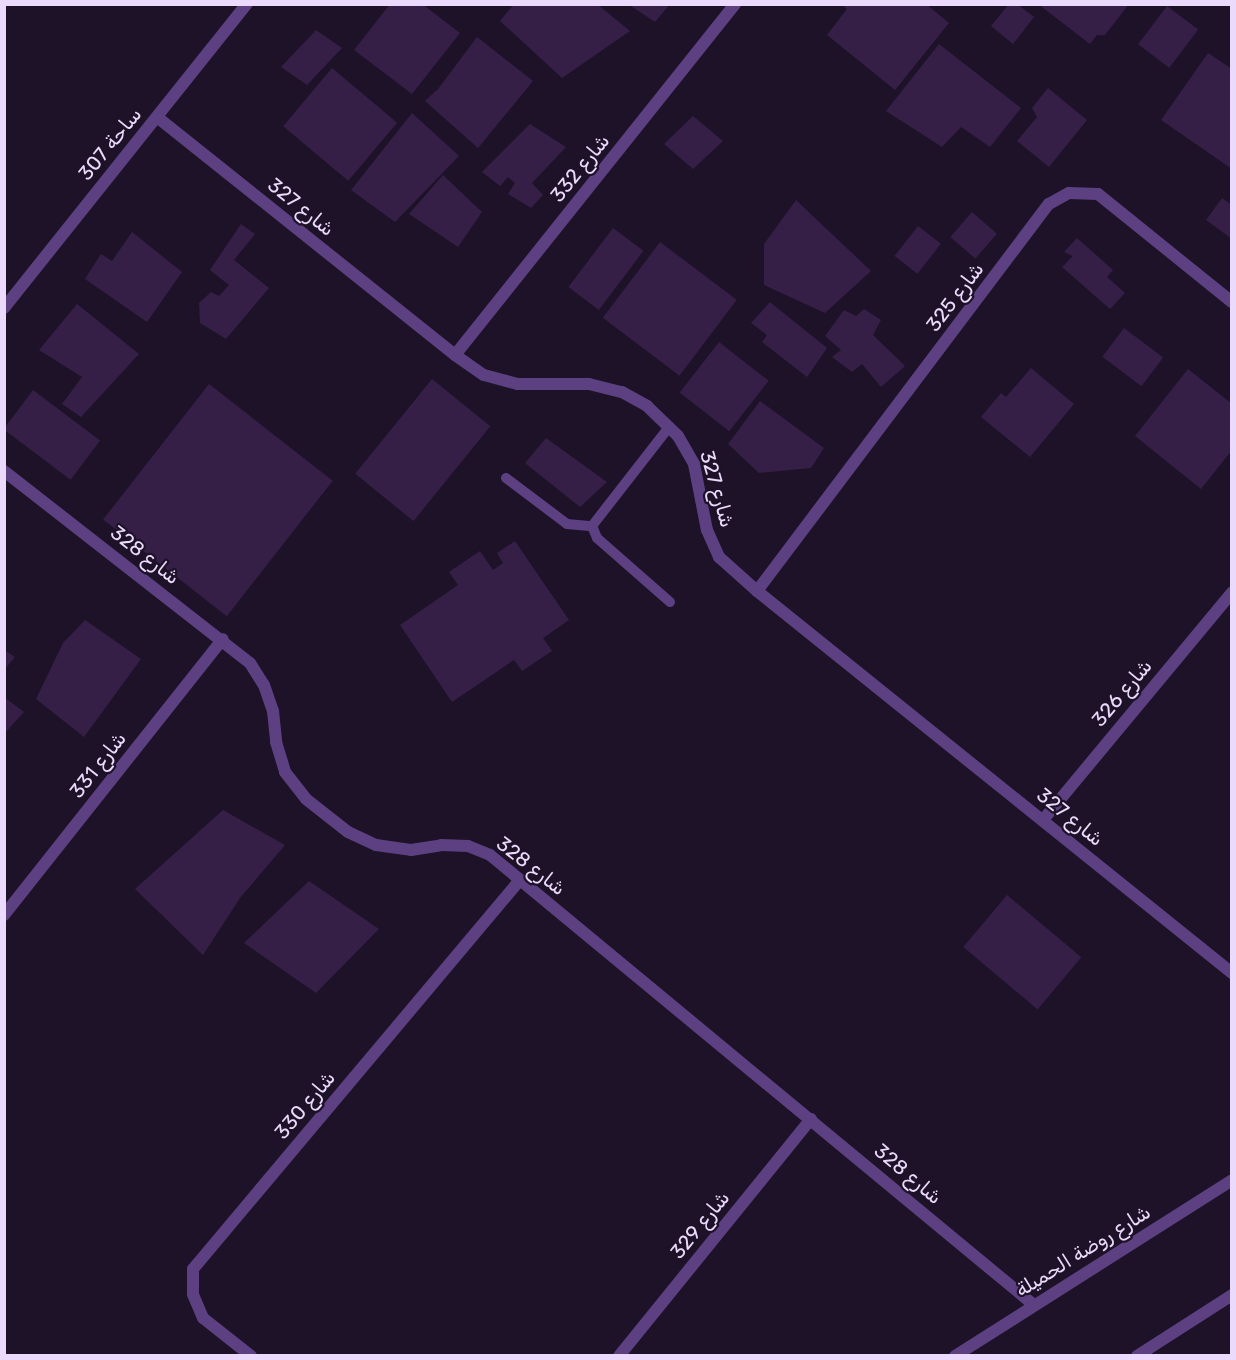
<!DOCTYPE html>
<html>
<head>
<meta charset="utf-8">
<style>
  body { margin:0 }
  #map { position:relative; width:1236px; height:1360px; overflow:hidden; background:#1d1227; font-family:Rubik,Vazirmatn,sans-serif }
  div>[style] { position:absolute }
  .building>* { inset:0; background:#361f46; transform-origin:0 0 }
  .service>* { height:10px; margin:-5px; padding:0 5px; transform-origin:5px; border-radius:5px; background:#5c4082 }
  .minor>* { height:12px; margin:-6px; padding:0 6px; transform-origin:6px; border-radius:6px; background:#5c4082 }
  .tertiary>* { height:12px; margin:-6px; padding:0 6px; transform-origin:6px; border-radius:6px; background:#5c4082 }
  span { translate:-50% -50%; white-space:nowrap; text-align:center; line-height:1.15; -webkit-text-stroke:4.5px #1d1227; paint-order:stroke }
  .street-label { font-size:20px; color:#ebdafc }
  .frame { position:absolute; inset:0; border:6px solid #ebdafc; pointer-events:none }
</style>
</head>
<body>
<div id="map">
  <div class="building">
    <i style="clip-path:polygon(390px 4px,422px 4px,460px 33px,412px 94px,354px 50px)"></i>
    <i style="clip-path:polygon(514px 4px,597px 4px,630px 31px,562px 78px,500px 21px)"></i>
    <i style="clip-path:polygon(628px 4px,670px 4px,655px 22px)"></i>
    <i style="clip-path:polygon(841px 4px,926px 4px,949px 23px,895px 90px,827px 35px,847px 9px)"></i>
    <i style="clip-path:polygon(1009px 4px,1017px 4px,1034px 17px,1013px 44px,991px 26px)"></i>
    <i style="clip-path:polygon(1038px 4px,1129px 4px,1105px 35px,1097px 35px,1090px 44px)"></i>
    <i style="left:1167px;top:6px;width:39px;height:48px;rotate:37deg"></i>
    <i style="clip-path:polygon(316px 30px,342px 48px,307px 85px,281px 67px)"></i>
    <i style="clip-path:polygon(477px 37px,533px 81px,478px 148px,425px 101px,438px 89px)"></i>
    <i style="clip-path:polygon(939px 44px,1021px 108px,990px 147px,961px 127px,942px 147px,886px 111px)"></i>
    <i style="clip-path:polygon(1208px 53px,1232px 69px,1232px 169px,1161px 120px)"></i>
    <i style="left:332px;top:68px;width:85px;height:76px;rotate:40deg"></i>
    <i style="clip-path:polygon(1048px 88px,1087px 120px,1049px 167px,1017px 141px,1037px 117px,1032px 108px)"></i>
    <i style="clip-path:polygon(412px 113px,459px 156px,395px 222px,351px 190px)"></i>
    <i style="clip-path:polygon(693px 116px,723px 141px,693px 169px,664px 144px)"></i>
    <i style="clip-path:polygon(530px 124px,566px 147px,532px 183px,543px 195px,531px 208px,508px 194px,515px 183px,508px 177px,500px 186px,482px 172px)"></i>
    <i style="clip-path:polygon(443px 175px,482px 212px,458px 247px,409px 214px)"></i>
    <i style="clip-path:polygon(1222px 198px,1232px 205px,1232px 239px,1206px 220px)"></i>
    <i style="clip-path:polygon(796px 200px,871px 271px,825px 313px,764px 285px,764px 244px)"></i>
    <i style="left:972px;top:212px;width:33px;height:33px;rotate:41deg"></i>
    <i style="clip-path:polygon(241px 224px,255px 234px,234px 260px,269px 288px,226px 339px,200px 323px,199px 303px,211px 292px,219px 296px,229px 285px,210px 270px)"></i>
    <i style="left:918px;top:226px;width:29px;height:38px;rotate:38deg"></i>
    <i style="left:613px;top:228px;width:38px;height:74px;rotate:37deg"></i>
    <i style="clip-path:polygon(132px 232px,182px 272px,147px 322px,85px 279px,101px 254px,112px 261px)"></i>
    <i style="clip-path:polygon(1077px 238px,1113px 270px,1107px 277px,1125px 293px,1110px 309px,1062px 267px,1073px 256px,1064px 252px)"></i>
    <i style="left:660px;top:242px;width:96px;height:95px;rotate:37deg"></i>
    <i style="clip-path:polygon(770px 302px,827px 348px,807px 377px,762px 342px,767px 335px,751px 323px)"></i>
    <i style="clip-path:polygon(77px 304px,139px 354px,81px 417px,62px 404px,82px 377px,39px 350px)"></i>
    <i style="clip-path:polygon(864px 309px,881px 320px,873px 335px,905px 366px,881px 387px,862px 364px,852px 372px,832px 357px,841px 350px,825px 336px,844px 310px,856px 316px)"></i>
    <i style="left:1124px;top:328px;width:49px;height:36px;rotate:37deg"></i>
    <i style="left:719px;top:342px;width:63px;height:64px;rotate:38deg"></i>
    <i style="clip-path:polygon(1031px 368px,1074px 404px,1030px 457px,981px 417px,1001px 393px,1006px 397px)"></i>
    <i style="clip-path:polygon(1188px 369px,1232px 404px,1232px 450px,1201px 489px,1135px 436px)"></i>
    <i style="left:432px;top:379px;width:75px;height:122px;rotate:39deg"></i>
    <i style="left:209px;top:384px;width:157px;height:172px;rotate:38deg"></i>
    <i style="left:33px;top:390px;width:84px;height:49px;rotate:37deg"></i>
    <i style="clip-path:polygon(760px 401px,824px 448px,811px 468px,759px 473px,728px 444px)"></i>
    <i style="clip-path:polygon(546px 438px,607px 482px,580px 507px,525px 463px)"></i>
    <i style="clip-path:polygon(515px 541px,569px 620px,543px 638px,552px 651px,522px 671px,514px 660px,452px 702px,400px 625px,458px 585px,449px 572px,480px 551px,493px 570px,503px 563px,497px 553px)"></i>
    <i style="clip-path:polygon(85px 620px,141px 659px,84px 737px,36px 699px,63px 643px)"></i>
    <i style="clip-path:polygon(4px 650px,15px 657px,4px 670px)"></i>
    <i style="clip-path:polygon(4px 697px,24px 712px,4px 734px)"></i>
    <i style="clip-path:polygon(223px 810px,285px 845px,240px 898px,203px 955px,135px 889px)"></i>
    <i style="clip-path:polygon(309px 881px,379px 929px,316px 993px,244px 943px)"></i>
    <i style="left:1007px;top:895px;width:97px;height:68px;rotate:40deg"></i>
  </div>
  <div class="service">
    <i style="left:506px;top:478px;width:76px;rotate:37deg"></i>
    <i style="left:567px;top:524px;width:25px;rotate:5deg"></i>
    <i style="left:592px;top:526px;width:125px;rotate:-52.1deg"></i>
    <i style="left:592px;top:526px;width:13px;rotate:67deg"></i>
    <i style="left:597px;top:538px;width:97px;rotate:41.2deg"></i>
  </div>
  <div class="minor">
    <i style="left:157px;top:117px;width:381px;rotate:38.6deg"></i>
    <i style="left:455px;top:355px;width:35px;rotate:35deg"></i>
    <i style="left:484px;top:375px;width:34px;rotate:15deg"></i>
    <i style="left:517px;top:384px;width:72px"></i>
    <i style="left:589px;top:384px;width:34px;rotate:14deg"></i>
    <i style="left:622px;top:392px;width:29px;rotate:29deg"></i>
    <i style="left:647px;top:406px;width:43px;rotate:44.1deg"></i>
    <i style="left:678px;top:436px;width:32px;rotate:60deg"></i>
    <i style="left:694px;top:464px;width:67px;rotate:78.9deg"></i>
    <i style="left:707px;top:530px;width:30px;rotate:66deg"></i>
    <i style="left:719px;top:557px;width:51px;rotate:41.8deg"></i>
    <i style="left:757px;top:591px;width:610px;rotate:38.81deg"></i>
    <i style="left:4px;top:308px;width:389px;rotate:-51.4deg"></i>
    <i style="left:455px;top:355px;width:449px;rotate:-51.4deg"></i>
    <i style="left:4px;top:471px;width:312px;rotate:38deg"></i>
    <i style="left:250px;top:663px;width:26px;rotate:58deg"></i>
    <i style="left:264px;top:685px;width:28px;rotate:71deg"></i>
    <i style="left:273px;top:711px;width:31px;rotate:84deg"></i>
    <i style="left:276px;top:742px;width:31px;rotate:73deg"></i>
    <i style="left:285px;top:772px;width:34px;rotate:52deg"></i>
    <i style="left:306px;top:799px;width:53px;rotate:38.2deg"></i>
    <i style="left:348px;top:832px;width:31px;rotate:25deg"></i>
    <i style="left:376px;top:845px;width:35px;rotate:8deg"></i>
    <i style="left:411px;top:850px;width:30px;rotate:-9deg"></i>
    <i style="left:441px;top:845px;width:27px;rotate:2deg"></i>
    <i style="left:468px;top:846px;width:24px;rotate:22deg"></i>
    <i style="left:490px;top:855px;width:706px;rotate:39.6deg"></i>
    <i style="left:757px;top:591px;width:485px;rotate:-53deg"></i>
    <i style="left:1049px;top:204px;width:23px;rotate:-29deg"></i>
    <i style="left:1069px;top:193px;width:29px;rotate:2deg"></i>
    <i style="left:1098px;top:194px;width:172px;rotate:38.9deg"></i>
    <i style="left:1043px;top:820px;width:296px;rotate:-50.3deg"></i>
    <i style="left:4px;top:915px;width:352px;rotate:-51.6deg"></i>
    <i style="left:251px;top:1356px;width:61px;rotate:-141.6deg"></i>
    <i style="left:203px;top:1318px;width:26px;rotate:-113deg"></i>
    <i style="left:193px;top:1294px;width:25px;rotate:-90deg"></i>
    <i style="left:193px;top:1269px;width:507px;rotate:-49.96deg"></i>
    <i style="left:619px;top:1356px;width:305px;rotate:-51deg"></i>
    <i style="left:955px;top:1356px;width:328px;rotate:-32.4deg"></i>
  </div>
  <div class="tertiary">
    <i style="left:1137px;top:1356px;width:113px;rotate:-32.7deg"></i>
  </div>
  <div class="street-label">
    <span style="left:110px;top:144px;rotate:-51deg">ساحة 307</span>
    <span style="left:580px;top:168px;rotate:-51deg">شارع 332</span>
    <span style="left:301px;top:207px;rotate:39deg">شارع 327</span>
    <span style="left:955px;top:297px;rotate:-53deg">شارع 325</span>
    <span style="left:717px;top:489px;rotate:74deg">شارع 327</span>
    <span style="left:145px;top:555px;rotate:38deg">شارع 328</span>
    <span style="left:1122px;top:693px;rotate:-50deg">شارع 326</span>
    <span style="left:98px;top:765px;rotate:-52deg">شارع 331</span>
    <span style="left:1070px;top:817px;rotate:39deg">شارع 327</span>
    <span style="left:531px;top:866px;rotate:38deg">شارع 328</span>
    <span style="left:305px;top:1105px;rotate:-50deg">شارع 330</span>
    <span style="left:908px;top:1174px;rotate:40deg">شارع 328</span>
    <span style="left:700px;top:1225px;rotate:-51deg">شارع 329</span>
    <span style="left:1083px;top:1251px;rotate:-32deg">شارع روضة الحميلة</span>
  </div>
  <div class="frame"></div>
</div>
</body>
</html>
